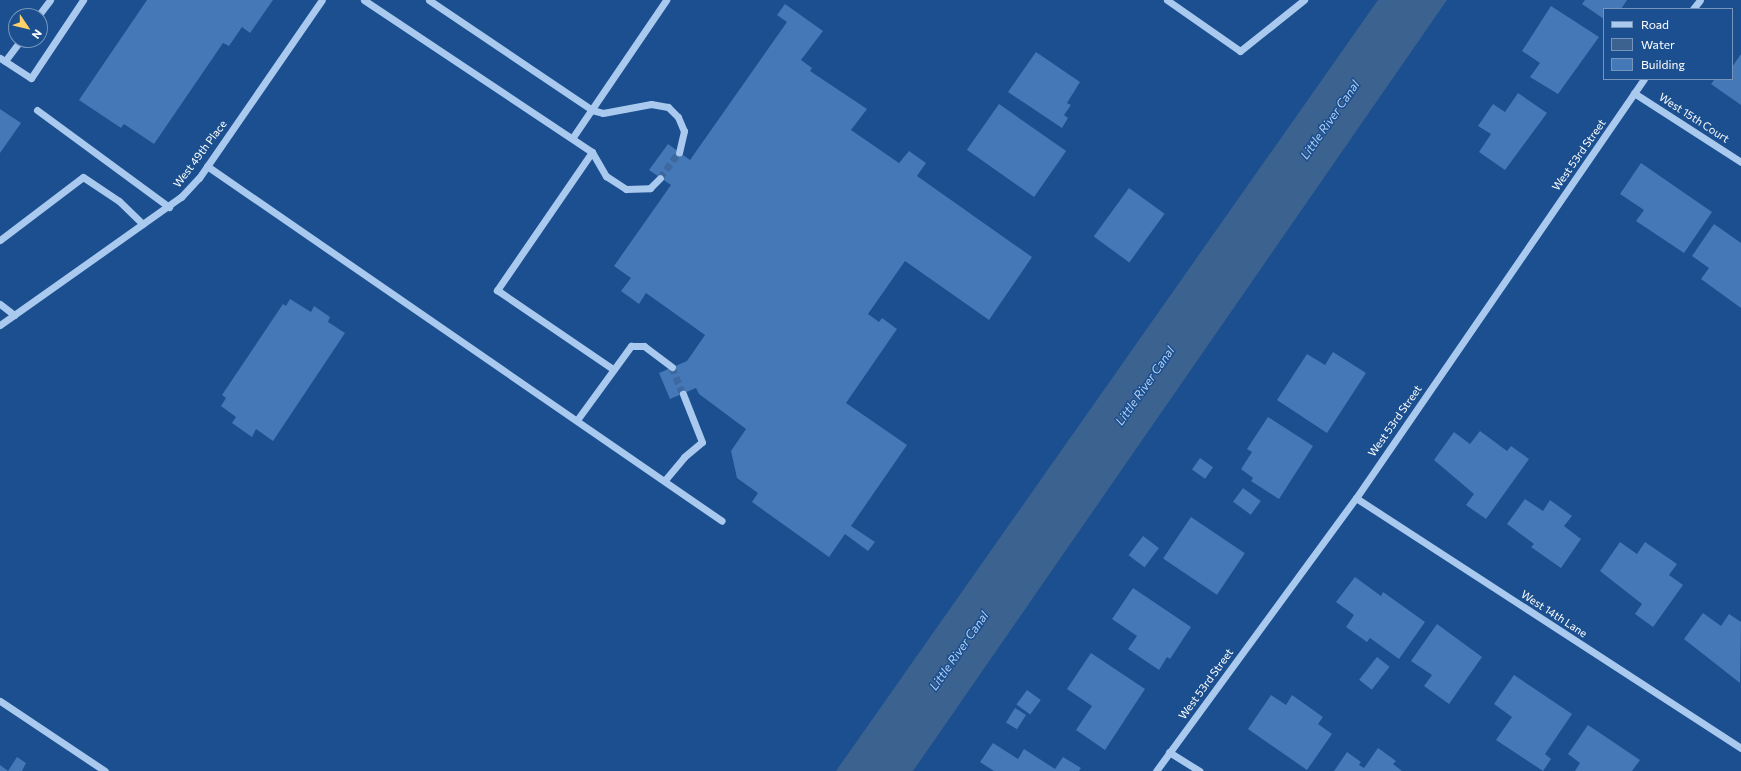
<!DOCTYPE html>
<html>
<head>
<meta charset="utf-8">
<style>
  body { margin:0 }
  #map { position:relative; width:1741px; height:771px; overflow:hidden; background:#1b4f8f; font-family:Commissioner,sans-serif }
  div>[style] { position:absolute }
  .water>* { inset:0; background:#3c6290 }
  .building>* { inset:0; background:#4478b7; transform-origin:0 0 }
  .minor-tunnel>* { height:7px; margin-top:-3.5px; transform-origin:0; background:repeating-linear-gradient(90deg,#3d69a0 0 7px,transparent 0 10.5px) }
  .minor>* { height:7px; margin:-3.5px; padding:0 3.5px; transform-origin:3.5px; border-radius:3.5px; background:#a9c9ee }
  span { translate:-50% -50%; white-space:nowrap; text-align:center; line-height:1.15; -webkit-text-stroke:3px #1b4f8f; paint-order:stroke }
  .street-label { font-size:11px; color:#fff }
  .water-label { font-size:12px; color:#b5d3f5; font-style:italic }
  .legend { position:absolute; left:1603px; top:8px; width:130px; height:72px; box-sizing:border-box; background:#1b4f8f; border:1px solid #7695bc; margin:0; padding:5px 7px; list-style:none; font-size:12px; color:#fff }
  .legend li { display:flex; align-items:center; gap:8px; height:20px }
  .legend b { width:20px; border:1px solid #7695bc }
  .north { position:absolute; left:8px; top:8px; width:40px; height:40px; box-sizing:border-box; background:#1b4f8f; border:1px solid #7695bc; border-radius:50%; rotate:125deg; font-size:11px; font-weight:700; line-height:16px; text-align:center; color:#fff }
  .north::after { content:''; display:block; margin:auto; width:14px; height:18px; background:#ffd166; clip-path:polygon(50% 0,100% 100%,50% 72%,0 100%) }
</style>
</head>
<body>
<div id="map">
  <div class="water">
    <i style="clip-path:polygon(1378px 0,1447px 0,913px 771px,836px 771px)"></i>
  </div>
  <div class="building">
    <i style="clip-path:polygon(147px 0,273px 0,250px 33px,242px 27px,229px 46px,223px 43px,154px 144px,124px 124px,121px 128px,79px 100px)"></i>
    <i style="clip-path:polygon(1585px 0,1627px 0,1621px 9px,1604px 9px,1604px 19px,1582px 4px)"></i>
    <i style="clip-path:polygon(785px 4px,823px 31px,801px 60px,812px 68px,810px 71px,867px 109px,851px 130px,899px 163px,909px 151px,926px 163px,917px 176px,1032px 257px,989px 320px,905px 261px,868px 314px,879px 322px,882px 318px,897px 329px,846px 403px,907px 445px,851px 526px,875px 542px,868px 551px,845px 534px,829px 557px,752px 502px,758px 493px,737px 478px,731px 451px,746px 429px,699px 394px,696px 388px,670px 399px,659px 373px,687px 361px,705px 335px,646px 293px,639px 304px,621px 291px,631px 278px,614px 266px,671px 185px,649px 170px,668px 144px,690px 160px,787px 22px,777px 15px)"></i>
    <i style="clip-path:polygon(1551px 6px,1599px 37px,1558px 94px,1530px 77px,1540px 63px,1522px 51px)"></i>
    <i style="clip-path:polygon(1036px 52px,1080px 82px,1067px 103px,1071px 105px,1064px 115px,1068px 118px,1062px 128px,1008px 92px)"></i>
    <i style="clip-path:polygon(1741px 54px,1741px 105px,1711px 84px,1715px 79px,1732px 79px,1732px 67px)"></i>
    <i style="clip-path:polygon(1518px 93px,1547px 113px,1505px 170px,1479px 152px,1491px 134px,1478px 126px,1493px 104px,1505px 112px)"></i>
    <i style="left:999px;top:104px;width:82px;height:56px;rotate:35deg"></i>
    <i style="clip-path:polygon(0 109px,21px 123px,0 153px)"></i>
    <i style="clip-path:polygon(1641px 163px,1712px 212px,1684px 253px,1636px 221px,1644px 210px,1620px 194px)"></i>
    <i style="left:1129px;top:188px;width:44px;height:60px;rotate:36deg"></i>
    <i style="clip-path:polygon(1714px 224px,1741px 243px,1741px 308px,1701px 279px,1709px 268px,1692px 256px)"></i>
    <i style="clip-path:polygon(290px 299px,311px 312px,314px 306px,330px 317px,328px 322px,345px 333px,273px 441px,256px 429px,252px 437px,232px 423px,236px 417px,221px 406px,226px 398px,222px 395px,283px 304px,286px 306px)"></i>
    <i style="clip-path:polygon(1333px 352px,1366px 373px,1327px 433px,1277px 400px,1307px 354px,1325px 365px)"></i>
    <i style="clip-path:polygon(1268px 417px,1313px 446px,1279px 499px,1251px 481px,1253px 478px,1241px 469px,1252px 452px,1247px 449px)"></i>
    <i style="clip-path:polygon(1480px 431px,1507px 451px,1511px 446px,1529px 459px,1486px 519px,1466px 505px,1474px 494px,1434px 460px,1454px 432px,1470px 444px)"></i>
    <i style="left:1200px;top:458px;width:16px;height:14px;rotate:35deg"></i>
    <i style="left:1243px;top:488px;width:22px;height:17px;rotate:36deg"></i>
    <i style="clip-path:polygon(1525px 499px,1543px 511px,1550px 500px,1572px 516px,1564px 526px,1581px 539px,1561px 568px,1531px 547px,1534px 544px,1507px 524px)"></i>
    <i style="left:1191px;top:517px;width:65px;height:50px;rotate:34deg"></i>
    <i style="left:1143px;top:536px;width:20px;height:24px;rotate:37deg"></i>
    <i style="clip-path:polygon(1620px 542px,1637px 554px,1645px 542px,1677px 564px,1669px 575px,1683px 585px,1653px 627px,1635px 614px,1642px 604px,1600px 571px)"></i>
    <i style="clip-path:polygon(1355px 577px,1381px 596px,1383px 592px,1425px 622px,1399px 659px,1370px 638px,1367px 642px,1346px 627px,1354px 615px,1336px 602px)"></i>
    <i style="clip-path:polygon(1133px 588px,1191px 627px,1170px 659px,1167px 657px,1159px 670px,1128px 649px,1137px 636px,1112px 619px)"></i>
    <i style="clip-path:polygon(1703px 613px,1721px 626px,1729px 614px,1741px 622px,1740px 683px,1684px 639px)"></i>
    <i style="clip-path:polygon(1437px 624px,1482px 657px,1449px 704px,1424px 686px,1432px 675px,1411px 661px)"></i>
    <i style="clip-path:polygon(1091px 653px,1145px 689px,1105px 750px,1076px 730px,1092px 706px,1067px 689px)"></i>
    <i style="left:1377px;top:657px;width:16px;height:29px;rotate:38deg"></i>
    <i style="clip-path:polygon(1514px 675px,1572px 714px,1545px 754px,1551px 759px,1543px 771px,1496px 740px,1512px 717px,1494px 704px)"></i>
    <i style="left:1027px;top:690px;width:17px;height:18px;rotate:36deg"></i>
    <i style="clip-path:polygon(1271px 695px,1286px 705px,1292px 695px,1323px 717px,1318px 724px,1332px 734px,1307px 770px,1248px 729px)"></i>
    <i style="left:1015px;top:708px;width:13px;height:17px;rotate:32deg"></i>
    <i style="clip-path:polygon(1588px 725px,1640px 760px,1632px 771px,1575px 771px,1580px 763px,1568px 754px)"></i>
    <i style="clip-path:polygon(993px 743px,1018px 759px,1024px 749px,1055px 769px,1063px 757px,1081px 768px,1079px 771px,994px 771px,980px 762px)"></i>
    <i style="clip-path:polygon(1378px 748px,1396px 761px,1393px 764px,1402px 771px,1334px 771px,1347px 752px,1361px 762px,1359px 765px,1364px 768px)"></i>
    <i style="clip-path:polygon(17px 757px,26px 763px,22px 771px,0 771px,0 765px,8px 771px)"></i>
  </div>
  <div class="minor-tunnel">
    <i style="left:660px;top:178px;width:32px;rotate:-54deg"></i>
    <i style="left:672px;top:367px;width:29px;rotate:68deg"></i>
  </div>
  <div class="minor">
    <i style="left:364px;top:0;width:274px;rotate:33.7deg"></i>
    <i style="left:592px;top:152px;width:168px;rotate:124.5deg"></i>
    <i style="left:497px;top:290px;width:140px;rotate:34.3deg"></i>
    <i style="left:429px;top:0;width:197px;rotate:34deg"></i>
    <i style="left:592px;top:110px;width:11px;rotate:15deg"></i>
    <i style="left:603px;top:113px;width:49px;rotate:-10.6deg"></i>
    <i style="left:651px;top:104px;width:17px;rotate:10deg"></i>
    <i style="left:668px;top:107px;width:14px;rotate:45deg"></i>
    <i style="left:678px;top:117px;width:15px;rotate:67deg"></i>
    <i style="left:684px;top:131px;width:22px;rotate:103deg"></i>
    <i style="left:1167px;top:0;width:89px;rotate:34.9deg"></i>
    <i style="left:1240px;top:51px;width:82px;rotate:-38.6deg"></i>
    <i style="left:1693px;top:9px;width:11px;rotate:-52deg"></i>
    <i style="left:38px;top:16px;width:20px;rotate:-53deg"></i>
    <i style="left:0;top:58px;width:37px;rotate:33deg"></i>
    <i style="left:31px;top:78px;width:94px;rotate:-56.3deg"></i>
    <i style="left:5px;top:61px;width:26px;rotate:-53deg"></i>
    <i style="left:1634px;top:93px;width:127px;rotate:32.8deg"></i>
    <i style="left:37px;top:110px;width:164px;rotate:36.3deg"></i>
    <i style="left:573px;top:137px;width:166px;rotate:-55.8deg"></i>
    <i style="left:592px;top:152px;width:28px;rotate:60deg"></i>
    <i style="left:606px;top:176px;width:24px;rotate:33deg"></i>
    <i style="left:626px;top:189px;width:24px;rotate:-2deg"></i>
    <i style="left:650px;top:188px;width:14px;rotate:-45deg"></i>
    <i style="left:207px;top:166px;width:625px;rotate:34.58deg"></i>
    <i style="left:0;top:240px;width:104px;rotate:-37.2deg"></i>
    <i style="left:83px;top:177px;width:43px;rotate:33.7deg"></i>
    <i style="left:119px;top:201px;width:33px;rotate:44deg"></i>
    <i style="left:0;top:304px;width:18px;rotate:38deg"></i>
    <i style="left:0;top:325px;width:222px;rotate:-35.3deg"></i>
    <i style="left:181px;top:197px;width:26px;rotate:-47deg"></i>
    <i style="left:199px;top:178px;width:216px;rotate:-55.4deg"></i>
    <i style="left:577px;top:420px;width:92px;rotate:-53.9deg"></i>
    <i style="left:631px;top:346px;width:13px"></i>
    <i style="left:644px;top:346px;width:35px;rotate:37deg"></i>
    <i style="left:665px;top:480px;width:30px;rotate:-50deg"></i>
    <i style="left:684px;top:457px;width:23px;rotate:-40deg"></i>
    <i style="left:702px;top:442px;width:52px;rotate:-111.6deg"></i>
    <i style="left:1356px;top:498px;width:459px;rotate:33deg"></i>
    <i style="left:0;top:701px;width:126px;rotate:33.7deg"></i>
    <i style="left:1169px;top:752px;width:36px;rotate:32deg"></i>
    <i style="left:1156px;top:771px;width:338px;rotate:-53.8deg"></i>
    <i style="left:1356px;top:498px;width:508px;rotate:-55.5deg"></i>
  </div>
  <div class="street-label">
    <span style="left:1694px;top:118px;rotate:33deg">West 15th Court</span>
    <span style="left:200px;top:154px;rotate:-53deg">West 49th Place</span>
    <span style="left:1579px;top:155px;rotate:-55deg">West 53rd Street</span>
    <span style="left:1395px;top:421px;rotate:-55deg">West 53rd Street</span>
    <span style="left:1554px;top:614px;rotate:33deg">West 14th Lane</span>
    <span style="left:1206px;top:684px;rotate:-54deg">West 53rd Street</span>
  </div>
  <div class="water-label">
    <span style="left:1330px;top:120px;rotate:-55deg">Little River Canal</span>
    <span style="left:1145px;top:386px;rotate:-55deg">Little River Canal</span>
    <span style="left:959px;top:651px;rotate:-55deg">Little River Canal</span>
  </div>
  <ul class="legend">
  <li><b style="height:5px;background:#a9c9ee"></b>Road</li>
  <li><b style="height:11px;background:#3c6290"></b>Water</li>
  <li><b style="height:11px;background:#4478b7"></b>Building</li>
  </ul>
  <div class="north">N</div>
</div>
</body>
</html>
